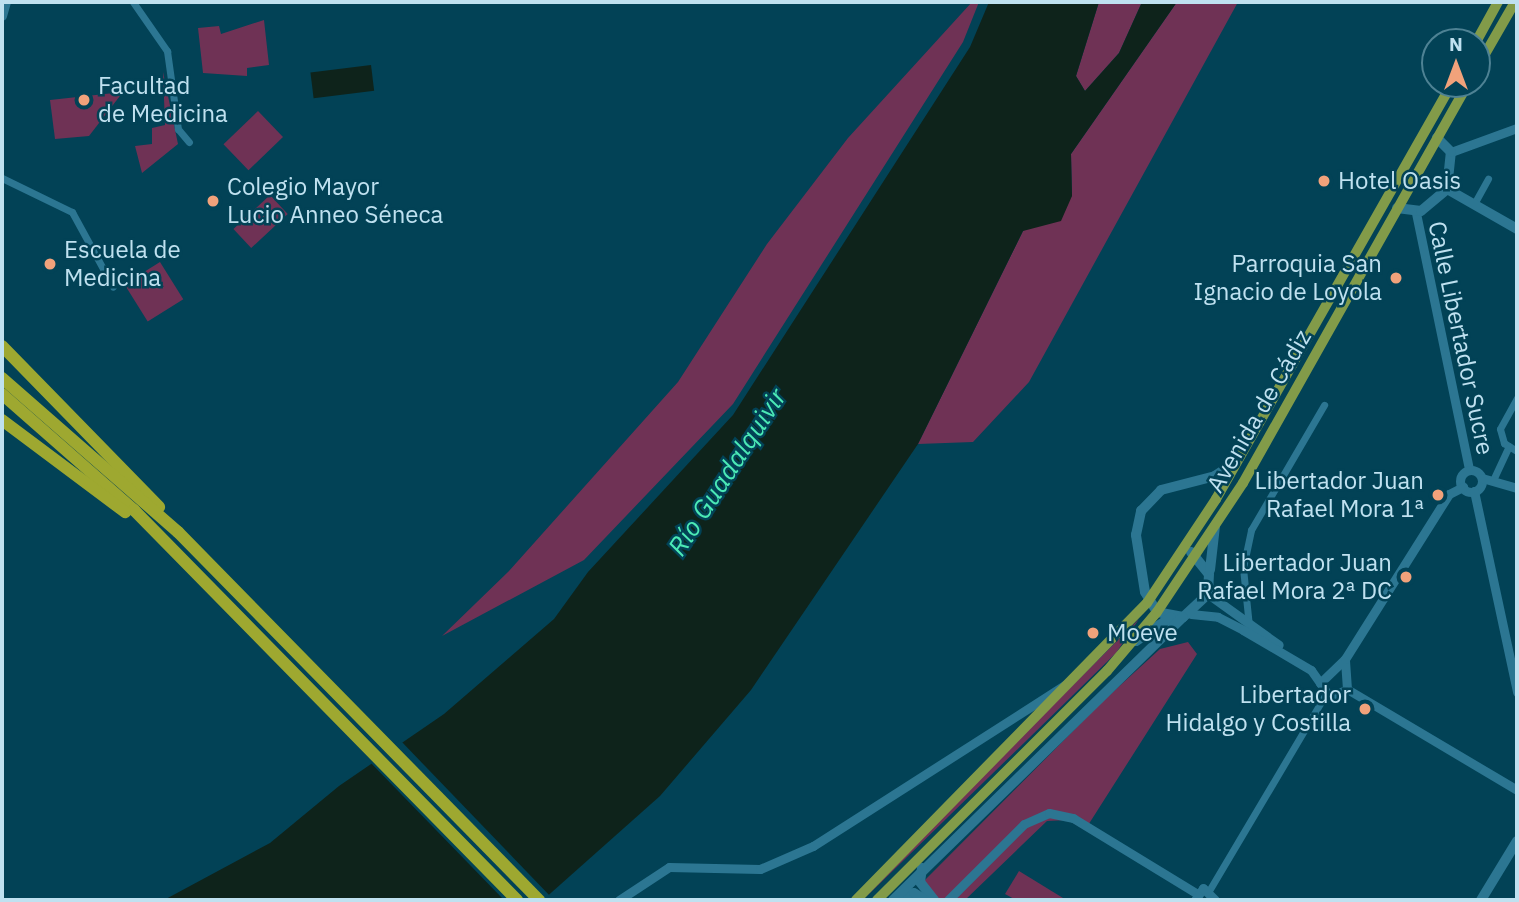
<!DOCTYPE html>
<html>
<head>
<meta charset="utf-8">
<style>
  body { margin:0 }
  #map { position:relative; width:1519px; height:902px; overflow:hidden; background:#024256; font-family:"IBM Plex Sans",sans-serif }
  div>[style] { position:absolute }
  .green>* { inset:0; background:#6f3255; transform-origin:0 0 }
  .water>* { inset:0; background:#0e231b; transform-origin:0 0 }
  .pier>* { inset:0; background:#024256 }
  .minor>* { height:7px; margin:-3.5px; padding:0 3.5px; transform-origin:3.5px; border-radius:3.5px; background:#2c7692 }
  .tertiary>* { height:9px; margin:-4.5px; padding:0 4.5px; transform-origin:4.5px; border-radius:4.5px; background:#2c7692 }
  .tertiary>.ring { margin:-4.5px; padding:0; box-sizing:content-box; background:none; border:9px solid #2c7692; border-radius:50% }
  .secondary>* { height:10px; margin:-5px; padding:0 5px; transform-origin:5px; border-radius:5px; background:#2c7692 }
  .primary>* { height:10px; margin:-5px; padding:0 5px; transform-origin:5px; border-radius:5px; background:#829b49 }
  .trunk>* { height:12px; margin:-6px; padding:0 6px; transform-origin:6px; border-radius:6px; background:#9ea830 }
  .dots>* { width:19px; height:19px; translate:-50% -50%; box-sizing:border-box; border:4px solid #024256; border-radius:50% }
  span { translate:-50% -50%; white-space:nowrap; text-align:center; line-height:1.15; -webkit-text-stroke:5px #024256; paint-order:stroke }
  .poi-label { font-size:24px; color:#bfe1f0 }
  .left { translate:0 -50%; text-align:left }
  .right { translate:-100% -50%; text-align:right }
  .street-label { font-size:24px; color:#bfe1f0 }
  .water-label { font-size:26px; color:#4be9b5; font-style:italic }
  .frame { position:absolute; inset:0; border:4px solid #bfe1f0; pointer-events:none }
  .north { position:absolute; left:1421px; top:28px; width:70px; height:70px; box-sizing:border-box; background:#024256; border:2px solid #4e8294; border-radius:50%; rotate:0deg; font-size:19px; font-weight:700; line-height:28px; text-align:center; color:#bfe1f0 }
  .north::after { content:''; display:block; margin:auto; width:24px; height:32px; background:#f1a27b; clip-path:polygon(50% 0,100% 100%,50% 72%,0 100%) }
</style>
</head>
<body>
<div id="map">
  <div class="green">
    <i style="clip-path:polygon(972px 2px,979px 2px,963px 42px,733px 404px,584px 560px,442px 636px,509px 571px,678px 382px,767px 244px,848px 138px)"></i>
    <i style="clip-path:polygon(1099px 2px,1142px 2px,1119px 53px,1085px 91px,1076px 76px)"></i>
    <i style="clip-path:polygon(1177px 2px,1238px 2px,1029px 382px,973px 442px,918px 444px,1023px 231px,1072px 196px,1071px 154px)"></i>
    <i style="clip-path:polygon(264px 20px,269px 65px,247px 68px,247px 76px,203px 73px,198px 28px,219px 26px,221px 34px)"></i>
    <i style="clip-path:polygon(163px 72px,178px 144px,142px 173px,135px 146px,152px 144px,152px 128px,165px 125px)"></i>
    <i style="clip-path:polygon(123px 92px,89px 136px,55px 139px,50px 100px)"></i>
    <i style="left:258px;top:111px;width:36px;height:48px;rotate:46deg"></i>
    <i style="left:270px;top:195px;width:26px;height:50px;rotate:47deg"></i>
    <i style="left:160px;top:262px;width:44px;height:42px;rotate:58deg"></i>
    <i style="clip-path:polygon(1139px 619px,1116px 653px,863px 900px,988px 770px)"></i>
    <i style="clip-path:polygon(1188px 642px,1197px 654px,1085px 830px,1068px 820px,1047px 821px,965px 900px,936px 900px,921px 884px,1102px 702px,1160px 649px)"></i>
    <i style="clip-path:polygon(1019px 871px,1063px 898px,1062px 900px,1016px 900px,1005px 894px)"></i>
  </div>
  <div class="water">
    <i style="clip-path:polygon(989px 2px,1099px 2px,1076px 76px,1085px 91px,1119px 53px,1142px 2px,1177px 2px,1071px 154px,1072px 196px,1061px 221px,1023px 231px,918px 444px,751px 690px,660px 796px,543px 900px,164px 900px,270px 843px,339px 786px,444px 714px,554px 619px,588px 572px,733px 415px,970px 47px)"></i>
    <i style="left:371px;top:65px;width:26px;height:61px;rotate:83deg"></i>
  </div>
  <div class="pier">
    <i style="clip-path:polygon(400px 740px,552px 898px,504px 900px,369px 761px)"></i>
  </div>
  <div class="minor">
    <i style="left:133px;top:2px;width:60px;rotate:55.2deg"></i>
    <i style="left:167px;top:51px;width:79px;rotate:82deg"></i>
    <i style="left:178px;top:129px;width:17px;rotate:50deg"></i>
    <i style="left:2px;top:178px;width:78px;rotate:25.9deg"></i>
    <i style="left:72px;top:212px;width:85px;rotate:61.3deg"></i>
    <i style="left:1474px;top:204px;width:29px;rotate:-61deg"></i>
    <i style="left:1517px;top:398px;width:35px;rotate:119deg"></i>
    <i style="left:1500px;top:429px;width:15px;rotate:74deg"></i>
    <i style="left:1504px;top:443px;width:15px;rotate:32deg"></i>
    <i style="left:1494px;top:478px;width:35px;rotate:-65deg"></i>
    <i style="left:1249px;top:626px;width:58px;rotate:-95.9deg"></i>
    <i style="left:1243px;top:568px;width:39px;rotate:-78deg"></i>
    <i style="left:1251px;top:530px;width:145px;rotate:-59.7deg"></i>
    <i style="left:1210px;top:889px;width:227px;rotate:-59.3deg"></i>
  </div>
  <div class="tertiary">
    <i style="left:1451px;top:152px;width:70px;rotate:-20deg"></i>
    <i style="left:1416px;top:213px;width:262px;rotate:78.3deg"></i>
    <i class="ring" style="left:1460px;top:470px;width:13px;height:13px"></i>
    <i style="left:1482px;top:478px;width:36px;rotate:16deg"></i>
    <i style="left:1474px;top:491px;width:206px;rotate:77.9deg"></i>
    <i style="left:1208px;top:594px;width:87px;rotate:35.7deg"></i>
    <i style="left:1191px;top:614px;width:27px;rotate:6deg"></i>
    <i style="left:1218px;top:617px;width:28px;rotate:27deg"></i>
    <i style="left:1243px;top:630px;width:79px;rotate:30.5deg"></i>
    <i style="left:1311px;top:670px;width:33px;rotate:55deg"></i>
    <i style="left:1330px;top:697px;width:19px;rotate:-25deg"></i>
    <i style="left:1347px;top:689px;width:30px;rotate:-94deg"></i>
    <i style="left:1320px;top:683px;width:35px;rotate:-44deg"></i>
    <i style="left:1345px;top:659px;width:195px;rotate:-57.8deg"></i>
    <i style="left:1449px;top:494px;width:16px;rotate:-27deg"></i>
    <i style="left:1347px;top:689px;width:198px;rotate:30.7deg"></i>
    <i style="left:619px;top:900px;width:60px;rotate:-33.4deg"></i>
    <i style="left:669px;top:867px;width:91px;rotate:1.3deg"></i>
    <i style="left:760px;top:869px;width:58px;rotate:-23.5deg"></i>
    <i style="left:813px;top:846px;width:300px;rotate:-32.6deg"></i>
    <i style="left:948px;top:900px;width:107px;rotate:-45deg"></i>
    <i style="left:1024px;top:824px;width:27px;rotate:-24deg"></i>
    <i style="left:1049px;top:813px;width:25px;rotate:12deg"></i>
    <i style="left:1073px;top:818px;width:144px;rotate:31.4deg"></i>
    <i style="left:1195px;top:900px;width:14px;rotate:-56deg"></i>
    <i style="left:1203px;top:888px;width:17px;rotate:45deg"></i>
  </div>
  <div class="secondary">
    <i style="left:2px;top:16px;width:15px;rotate:-74deg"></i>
    <i style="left:1447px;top:189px;width:81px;rotate:29.7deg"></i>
    <i style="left:1397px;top:208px;width:24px;rotate:7deg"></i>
    <i style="left:1421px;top:211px;width:34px;rotate:-40deg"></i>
    <i style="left:1447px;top:189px;width:37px;rotate:-84deg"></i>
    <i style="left:1451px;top:152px;width:20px;rotate:-135deg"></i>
    <i style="left:1191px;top:552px;width:28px;rotate:51deg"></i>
    <i style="left:1209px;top:574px;width:20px;rotate:93deg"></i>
    <i style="left:1208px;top:594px;width:34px;rotate:137deg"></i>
    <i style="left:1183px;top:617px;width:26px;rotate:-169deg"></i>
    <i style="left:1157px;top:612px;width:23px;rotate:-121deg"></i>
    <i style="left:1145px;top:592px;width:58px;rotate:-99deg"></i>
    <i style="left:1136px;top:535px;width:25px;rotate:-78deg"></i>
    <i style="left:1141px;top:511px;width:29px;rotate:-46deg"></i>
    <i style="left:1161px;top:490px;width:56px;rotate:-14.5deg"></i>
    <i style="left:1215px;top:476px;width:23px;rotate:-34deg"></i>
    <i style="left:1210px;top:570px;width:44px;rotate:-83.5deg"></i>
    <i style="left:1136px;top:641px;width:42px;rotate:-34.4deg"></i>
    <i style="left:922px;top:868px;width:14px;rotate:98deg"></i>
    <i style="left:920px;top:882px;width:23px;rotate:52deg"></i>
    <i style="left:900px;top:896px;width:14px;rotate:-12deg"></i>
    <i style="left:914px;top:893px;width:13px;rotate:32deg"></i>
    <i style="left:893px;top:900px;width:405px;rotate:-44.3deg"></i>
    <i style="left:1481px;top:900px;width:69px;rotate:-58.6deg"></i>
  </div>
  <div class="primary">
    <i style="left:1476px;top:42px;width:46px;rotate:-61.2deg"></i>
    <i style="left:1477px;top:68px;width:76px;rotate:-60.1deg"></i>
    <i style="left:856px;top:900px;width:416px;rotate:-45.6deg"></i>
    <i style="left:1147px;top:603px;width:125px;rotate:-56.4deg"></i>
    <i style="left:1216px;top:499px;width:477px;rotate:-60.4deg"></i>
    <i style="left:877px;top:900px;width:325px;rotate:-44.9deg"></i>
    <i style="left:1107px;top:671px;width:77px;rotate:-49.7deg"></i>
    <i style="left:1157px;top:612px;width:155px;rotate:-56.3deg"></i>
    <i style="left:1243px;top:483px;width:458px;rotate:-60.6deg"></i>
  </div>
  <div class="trunk">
    <i style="left:2px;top:346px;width:225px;rotate:45.7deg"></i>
    <i style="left:2px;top:378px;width:234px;rotate:41.2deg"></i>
    <i style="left:178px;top:532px;width:516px;rotate:45.55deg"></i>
    <i style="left:2px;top:394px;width:176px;rotate:41.3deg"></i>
    <i style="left:134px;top:510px;width:547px;rotate:45.52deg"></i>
    <i style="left:2px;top:420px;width:154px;rotate:36.8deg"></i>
  </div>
  <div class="dots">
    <i style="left:84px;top:100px;background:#f1a27b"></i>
    <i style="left:1324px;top:181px;background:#f1a27b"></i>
    <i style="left:213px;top:201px;background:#f1a27b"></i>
    <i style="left:50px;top:264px;background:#f1a27b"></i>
    <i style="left:1396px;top:278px;background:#f1a27b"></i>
    <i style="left:1438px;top:495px;background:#f1a27b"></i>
    <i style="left:1406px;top:577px;background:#f1a27b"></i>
    <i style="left:1093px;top:633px;background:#f1a27b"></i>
    <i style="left:1365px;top:709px;background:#f1a27b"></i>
  </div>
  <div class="poi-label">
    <span class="left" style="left:98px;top:100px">Facultad<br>de Medicina</span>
    <span class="left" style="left:1338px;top:181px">Hotel Oasis</span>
    <span class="left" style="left:227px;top:201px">Colegio Mayor<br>Lucio Anneo Séneca</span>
    <span class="left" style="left:64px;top:264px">Escuela de<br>Medicina</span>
    <span class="right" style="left:1382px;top:278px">Parroquia San<br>Ignacio de Loyola</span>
    <span class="right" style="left:1424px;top:495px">Libertador Juan<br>Rafael Mora 1ª</span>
    <span class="right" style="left:1392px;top:577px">Libertador Juan<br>Rafael Mora 2ª DC</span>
    <span class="left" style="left:1107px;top:633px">Moeve</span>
    <span class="right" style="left:1351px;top:709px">Libertador<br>Hidalgo y Costilla</span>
  </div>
  <div class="street-label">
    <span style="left:1461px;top:338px;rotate:78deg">Calle Libertador Sucre</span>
    <span style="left:1259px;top:411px;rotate:-60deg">Avenida de Cádiz</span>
  </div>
  <div class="water-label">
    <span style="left:727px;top:472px;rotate:-57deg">Río Guadalquivir</span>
  </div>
  <div class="frame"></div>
  <div class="north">N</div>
</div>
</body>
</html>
